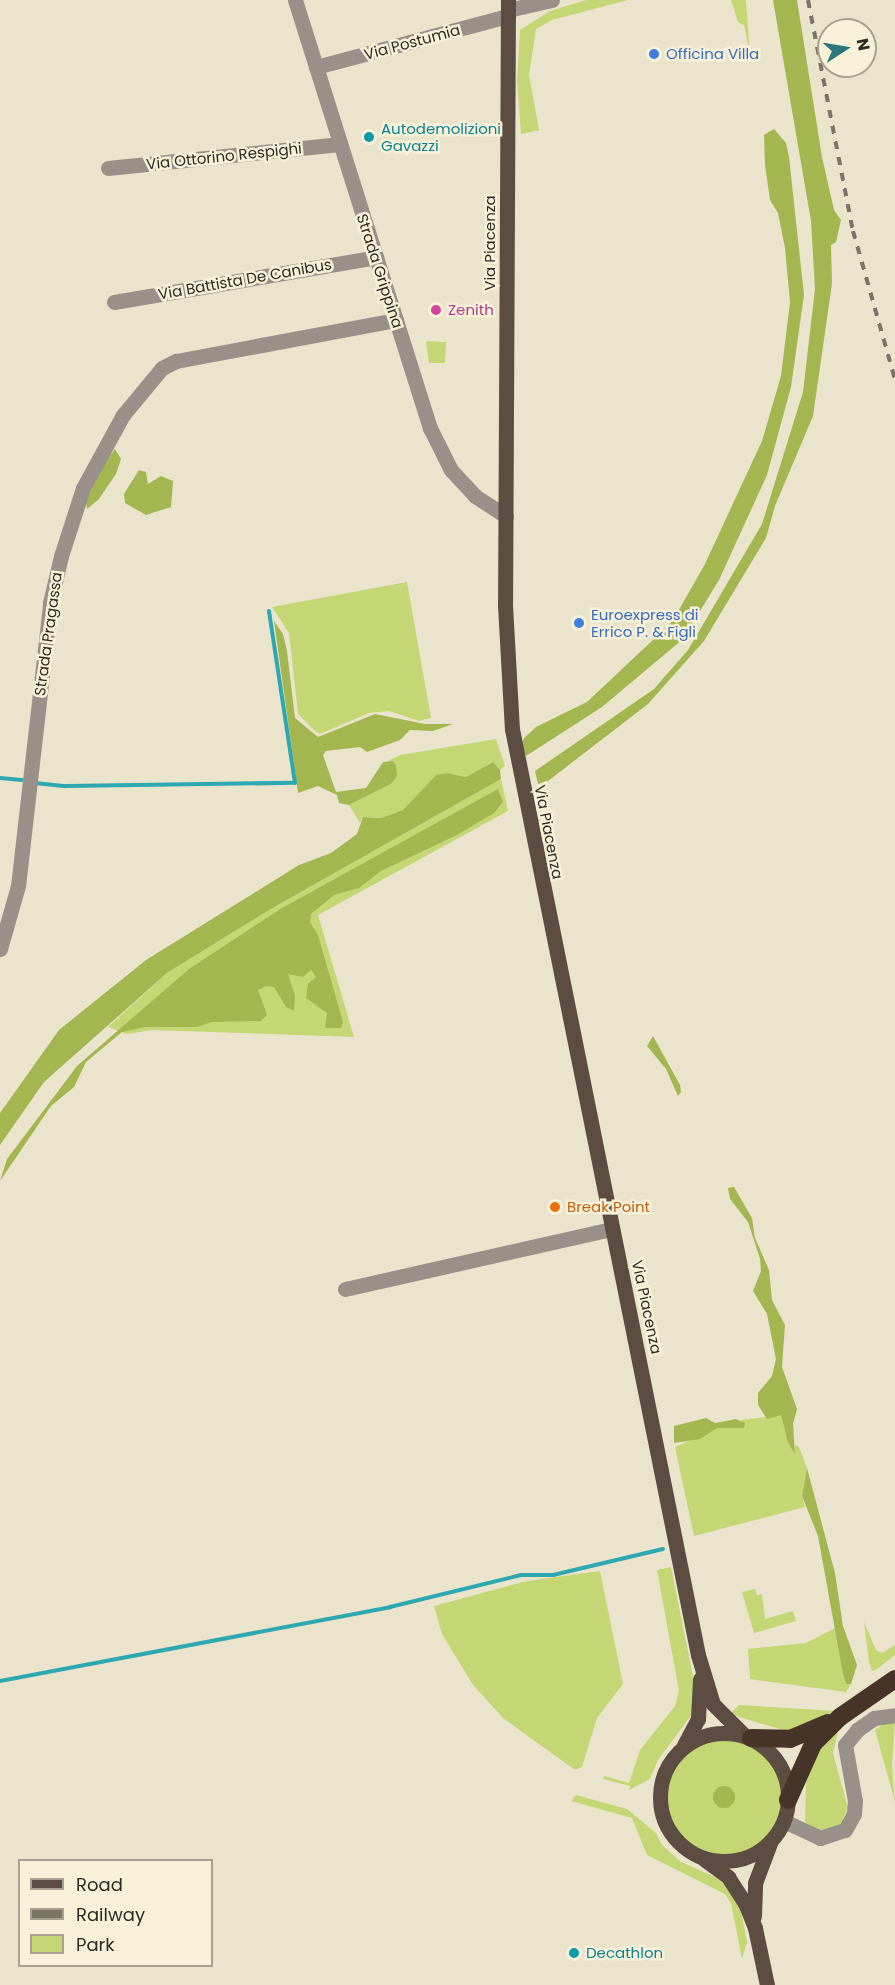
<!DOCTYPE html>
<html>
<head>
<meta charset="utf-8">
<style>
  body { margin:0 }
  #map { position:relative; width:895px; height:1985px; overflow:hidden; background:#ebe4cc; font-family:Poppins,sans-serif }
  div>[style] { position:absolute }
  .green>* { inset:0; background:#c4d774 }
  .round { border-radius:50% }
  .forest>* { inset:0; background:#a4b650 }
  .stream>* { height:4px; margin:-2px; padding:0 2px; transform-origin:2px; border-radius:2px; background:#2da8b1 }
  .minor>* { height:15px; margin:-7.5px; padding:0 7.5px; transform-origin:7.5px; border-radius:7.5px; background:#9a908a }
  .major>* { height:15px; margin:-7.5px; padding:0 7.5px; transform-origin:7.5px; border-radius:7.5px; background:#5c4c42 }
  .major>.ring { margin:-7.5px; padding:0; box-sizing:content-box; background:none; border:15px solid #5c4c42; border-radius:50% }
  .highway>* { height:18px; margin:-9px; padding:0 9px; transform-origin:9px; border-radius:9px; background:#473429 }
  .rail>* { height:4px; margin-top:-2px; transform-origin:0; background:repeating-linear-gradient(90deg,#797465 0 8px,transparent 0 16px) }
  .dots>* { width:16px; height:16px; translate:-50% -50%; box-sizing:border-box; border:3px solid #f8f1d9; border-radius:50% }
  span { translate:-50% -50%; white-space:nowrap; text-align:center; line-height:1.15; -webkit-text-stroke:5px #f8f1d9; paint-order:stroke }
  .street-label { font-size:15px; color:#2d2a21 }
  .shop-label { font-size:15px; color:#366cbe }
  .left { translate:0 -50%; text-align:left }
  .culture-label { font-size:15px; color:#0d838f }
  .hotel-label { font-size:15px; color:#b23c85 }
  .food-label { font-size:15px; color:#c56008 }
  .legend { position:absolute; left:18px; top:1859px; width:195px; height:108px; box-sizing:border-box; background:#f8f1d9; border:2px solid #a7a18f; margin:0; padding:8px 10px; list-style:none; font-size:18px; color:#2d2a21 }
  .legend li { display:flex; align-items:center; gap:12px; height:30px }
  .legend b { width:30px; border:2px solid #a7a18f }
  .north { position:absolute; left:817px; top:18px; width:60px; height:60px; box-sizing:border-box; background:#f8f1d9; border:2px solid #a7a18f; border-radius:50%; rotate:78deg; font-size:16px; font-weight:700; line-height:24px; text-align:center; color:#2d2a21 }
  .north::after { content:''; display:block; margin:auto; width:21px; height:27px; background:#2b757b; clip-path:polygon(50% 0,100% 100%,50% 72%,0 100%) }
</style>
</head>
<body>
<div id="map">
  <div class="green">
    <i style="clip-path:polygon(586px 0,628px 0,552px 20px,536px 29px,529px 75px,539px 130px,521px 134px,517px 81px,520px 30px,550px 11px)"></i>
    <i style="clip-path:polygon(731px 0,746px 0,750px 54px,744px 25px,738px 22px)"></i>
    <i style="clip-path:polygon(426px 341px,446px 342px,445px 363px,429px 363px)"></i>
    <i style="clip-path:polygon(407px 582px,431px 718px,419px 721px,389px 711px,369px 713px,320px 734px,315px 731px,298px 714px,289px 633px,272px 607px)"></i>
    <i style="clip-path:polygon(496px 739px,505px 766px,500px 770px,492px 762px,467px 777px,447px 773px,436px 775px,403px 810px,381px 818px,363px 817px,360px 823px,349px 805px,391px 784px,393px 761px,388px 761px,400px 755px)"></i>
    <i style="clip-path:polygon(501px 779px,508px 811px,318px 915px,354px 1037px,152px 1030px,127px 1034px,108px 1027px,167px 973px,269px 910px)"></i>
    <i style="clip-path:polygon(781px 1415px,788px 1443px,795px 1453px,795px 1445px,799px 1447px,807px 1468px,802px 1496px,805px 1507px,694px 1536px,675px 1447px,717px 1428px,744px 1428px,741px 1420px)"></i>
    <i style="clip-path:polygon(671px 1567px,695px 1686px,693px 1713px,658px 1760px,650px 1779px,629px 1790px,630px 1786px,603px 1779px,604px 1776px,629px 1783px,640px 1750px,675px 1706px,679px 1691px,657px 1570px)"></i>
    <i style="clip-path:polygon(600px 1571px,623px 1684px,597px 1718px,582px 1767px,575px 1770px,504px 1719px,473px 1685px,442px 1634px,434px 1606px,527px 1581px)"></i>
    <i style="clip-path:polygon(755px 1589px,757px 1595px,762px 1594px,765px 1619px,793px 1611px,796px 1621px,754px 1633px,742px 1592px)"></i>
    <i style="clip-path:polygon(864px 1622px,876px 1650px,882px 1653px,895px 1645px,895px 1655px,876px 1670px,872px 1671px,869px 1662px)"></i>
    <i style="clip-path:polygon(837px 1627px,843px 1674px,846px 1684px,851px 1684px,846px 1692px,750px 1679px,748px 1649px,806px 1643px)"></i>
    <i style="clip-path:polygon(739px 1705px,836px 1711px,793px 1733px,739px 1717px,731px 1713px)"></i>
    <i style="clip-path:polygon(888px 1720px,895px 1721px,892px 1765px,895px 1802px,875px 1730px)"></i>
    <i style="clip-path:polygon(838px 1732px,833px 1753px,848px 1808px,840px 1825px,819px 1831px,805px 1822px,806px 1782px,817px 1748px)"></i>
    <i class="round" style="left:666px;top:1739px;width:116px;height:116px"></i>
    <i style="clip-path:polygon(576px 1795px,627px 1809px,656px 1833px,662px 1845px,681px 1862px,720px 1879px,736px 1899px,742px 1916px,747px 1942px,742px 1959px,731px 1903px,725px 1894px,647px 1855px,632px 1818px,571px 1801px)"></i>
  </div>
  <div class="forest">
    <i style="clip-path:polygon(773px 0,797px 0,822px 157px,834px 210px,841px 220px,836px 242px,831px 245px,832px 284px,813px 416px,775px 506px,766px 538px,704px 641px,648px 704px,548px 781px,538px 784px,535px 771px,654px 689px,688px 650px,762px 524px,803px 392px,815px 289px,811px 221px)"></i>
    <i style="clip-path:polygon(774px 129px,786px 143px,789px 157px,804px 295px,791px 387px,767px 475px,719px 580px,683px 639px,602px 707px,526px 756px,521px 747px,524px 738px,536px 727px,587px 702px,672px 622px,705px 564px,762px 441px,781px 376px,790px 302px,785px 248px,778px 213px,770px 200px,765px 165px,764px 135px)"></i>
    <i style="clip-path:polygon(115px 449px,121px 459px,116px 474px,99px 499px,87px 509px,86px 502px,100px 469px)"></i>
    <i style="clip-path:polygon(139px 470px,146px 472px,148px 484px,161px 476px,173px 481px,171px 507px,146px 515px,125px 503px,124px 494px)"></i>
    <i style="clip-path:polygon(274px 621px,283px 634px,287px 651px,295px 718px,318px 737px,375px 714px,425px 724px,453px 724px,433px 731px,410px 730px,400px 740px,367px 752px,360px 747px,326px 751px,323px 755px,336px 792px,366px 788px,383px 762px,393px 761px,396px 765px,397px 776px,391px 784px,349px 805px,339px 803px,337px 795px,318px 786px,298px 793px)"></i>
    <i style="clip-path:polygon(493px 762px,500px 770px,501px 779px,269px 910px,167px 973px,44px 1082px,0 1145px,0 1113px,59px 1030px,146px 960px,299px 865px,331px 853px,357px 834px,363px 817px,381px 818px,403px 810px,436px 775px,447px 773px,466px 777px)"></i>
    <i style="clip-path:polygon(498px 789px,503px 802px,494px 813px,457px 835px,381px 871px,359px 888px,334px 895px,311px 914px,310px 922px,318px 935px,343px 1022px,341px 1028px,325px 1028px,327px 1013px,306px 998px,308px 984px,316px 977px,311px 970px,303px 977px,288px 974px,295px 996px,294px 1011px,286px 1007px,274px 987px,266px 986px,258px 990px,267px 1015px,261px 1021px,212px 1022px,197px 1027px,146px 1027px,122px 1032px,86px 1062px,74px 1087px,51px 1106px,0 1181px,7px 1159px,77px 1066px,189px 969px,282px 908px)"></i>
    <i style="clip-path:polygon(653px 1036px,680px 1085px,681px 1092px,678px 1096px,666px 1069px,647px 1046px)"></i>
    <i style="clip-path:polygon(734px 1187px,752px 1218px,755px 1238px,769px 1270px,772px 1300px,785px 1325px,782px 1367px,797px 1409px,793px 1424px,795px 1454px,788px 1443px,781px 1415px,767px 1419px,758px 1405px,758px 1393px,772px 1376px,776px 1359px,767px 1314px,753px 1291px,761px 1271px,760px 1259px,748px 1222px,730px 1199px,728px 1188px)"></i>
    <i style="clip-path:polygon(706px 1418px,715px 1423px,736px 1419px,745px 1423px,744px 1428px,717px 1428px,700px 1439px,674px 1443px,674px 1426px)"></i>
    <i style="clip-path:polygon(807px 1468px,835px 1573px,843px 1626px,857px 1665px,851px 1684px,846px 1684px,843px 1674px,818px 1536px,802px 1496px)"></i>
    <i class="round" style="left:713px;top:1786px;width:22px;height:22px"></i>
  </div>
  <div class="stream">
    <i style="left:0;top:778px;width:22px;rotate:5deg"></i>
    <i style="left:35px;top:783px;width:31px;rotate:6deg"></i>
    <i style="left:66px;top:786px;width:229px;rotate:-0.8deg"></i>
    <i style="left:295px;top:783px;width:174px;rotate:-98.6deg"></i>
    <i style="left:0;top:1681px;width:397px;rotate:-10.7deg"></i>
    <i style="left:390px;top:1607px;width:135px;rotate:-13.7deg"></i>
    <i style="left:521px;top:1575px;width:32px"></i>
    <i style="left:553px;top:1575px;width:113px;rotate:-13.3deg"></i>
  </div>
  <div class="minor">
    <i style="left:295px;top:0;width:449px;rotate:72.5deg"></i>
    <i style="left:430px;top:428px;width:47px;rotate:63.4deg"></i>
    <i style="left:451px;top:470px;width:35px;rotate:47deg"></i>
    <i style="left:475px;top:496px;width:37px;rotate:33deg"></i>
    <i style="left:508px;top:10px;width:45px;rotate:-12.8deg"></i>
    <i style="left:316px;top:67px;width:199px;rotate:-14.9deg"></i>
    <i style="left:108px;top:168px;width:233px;rotate:-5.9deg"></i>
    <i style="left:114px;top:302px;width:266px;rotate:-9.7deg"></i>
    <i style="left:0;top:949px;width:66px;rotate:-74.1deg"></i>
    <i style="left:18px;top:886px;width:285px;rotate:-83.5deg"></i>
    <i style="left:50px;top:603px;width:48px;rotate:-76.8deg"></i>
    <i style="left:61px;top:556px;width:71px;rotate:-72.1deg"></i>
    <i style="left:83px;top:488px;width:83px;rotate:-61.3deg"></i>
    <i style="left:123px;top:415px;width:61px;rotate:-50.3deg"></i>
    <i style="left:162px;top:368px;width:16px;rotate:-27deg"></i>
    <i style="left:176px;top:361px;width:224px;rotate:-10.6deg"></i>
    <i style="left:345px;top:1289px;width:274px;rotate:-12.7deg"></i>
    <i style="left:784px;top:1821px;width:40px;rotate:25deg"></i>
    <i style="left:820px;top:1838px;width:26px;rotate:-18deg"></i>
    <i style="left:845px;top:1830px;width:18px;rotate:-61deg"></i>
    <i style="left:854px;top:1814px;width:13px;rotate:-86deg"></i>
    <i style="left:855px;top:1801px;width:57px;rotate:-100.1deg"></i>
    <i style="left:845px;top:1745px;width:19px;rotate:-51deg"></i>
    <i style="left:857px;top:1730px;width:21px;rotate:-35deg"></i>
    <i style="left:874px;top:1718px;width:21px;rotate:-8deg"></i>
  </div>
  <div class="major">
    <i style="left:508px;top:0;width:605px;rotate:90.28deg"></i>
    <i style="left:505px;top:605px;width:124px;rotate:86.8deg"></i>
    <i style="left:512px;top:729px;width:944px;rotate:78.64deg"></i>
    <i style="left:698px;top:1655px;width:51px;rotate:73deg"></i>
    <i style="left:713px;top:1704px;width:45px;rotate:45deg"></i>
    <i class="ring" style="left:660px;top:1733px;width:113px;height:113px"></i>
    <i style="left:684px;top:1745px;width:30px;rotate:-62deg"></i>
    <i style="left:698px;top:1719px;width:40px;rotate:-87.1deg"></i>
    <i style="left:705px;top:1860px;width:29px;rotate:36deg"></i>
    <i style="left:728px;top:1877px;width:31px;rotate:57deg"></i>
    <i style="left:745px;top:1903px;width:27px;rotate:68deg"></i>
    <i style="left:755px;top:1928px;width:58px;rotate:78.1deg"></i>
    <i style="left:754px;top:1916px;width:33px;rotate:-88deg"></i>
    <i style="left:755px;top:1883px;width:43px;rotate:-69.4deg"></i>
  </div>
  <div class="highway">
    <i style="left:751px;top:1738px;width:39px;rotate:1deg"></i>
    <i style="left:790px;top:1739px;width:41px;rotate:-22.8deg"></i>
    <i style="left:788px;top:1800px;width:61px;rotate:-65.9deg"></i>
    <i style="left:813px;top:1744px;width:38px;rotate:-45deg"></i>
    <i style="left:840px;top:1717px;width:67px;rotate:-34.6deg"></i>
  </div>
  <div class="rail">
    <i style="left:808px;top:0;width:235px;rotate:79deg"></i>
    <i style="left:853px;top:231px;width:154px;rotate:74.2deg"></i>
  </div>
  <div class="dots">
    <i style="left:654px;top:54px;background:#3f7fe0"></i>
    <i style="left:369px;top:137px;background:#0f9aa8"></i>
    <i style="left:436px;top:310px;background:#d1479c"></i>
    <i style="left:579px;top:623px;background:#3f7fe0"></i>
    <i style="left:555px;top:1207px;background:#e8710a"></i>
    <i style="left:574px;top:1953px;background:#0f9aa8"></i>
  </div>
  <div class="street-label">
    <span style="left:412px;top:42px;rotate:-15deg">Via Postumia</span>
    <span style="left:224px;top:156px;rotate:-6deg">Via Ottorino Respighi</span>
    <span style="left:490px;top:243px;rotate:-90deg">Via Piacenza</span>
    <span style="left:380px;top:271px;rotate:72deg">Strada Grippina</span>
    <span style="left:245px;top:279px;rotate:-10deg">Via Battista De Canibus</span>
    <span style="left:48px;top:634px;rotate:-82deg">Strada Pragassa</span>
    <span style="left:549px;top:832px;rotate:79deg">Via Piacenza</span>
    <span style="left:647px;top:1307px;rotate:78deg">Via Piacenza</span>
  </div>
  <div class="shop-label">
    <span class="left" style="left:666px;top:54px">Officina Villa</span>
    <span class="left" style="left:591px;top:623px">Euroexpress di<br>Errico P. &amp; Figli</span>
  </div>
  <div class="culture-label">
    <span class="left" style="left:381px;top:137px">Autodemolizioni<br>Gavazzi</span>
    <span class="left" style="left:586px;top:1953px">Decathlon</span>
  </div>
  <div class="hotel-label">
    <span class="left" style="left:448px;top:310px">Zenith</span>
  </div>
  <div class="food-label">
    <span class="left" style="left:567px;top:1207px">Break Point</span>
  </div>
  <ul class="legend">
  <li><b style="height:8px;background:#5c4c42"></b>Road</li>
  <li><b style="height:8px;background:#797465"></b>Railway</li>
  <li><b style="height:16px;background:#c4d774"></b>Park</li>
  </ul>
  <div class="north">N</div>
</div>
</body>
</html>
